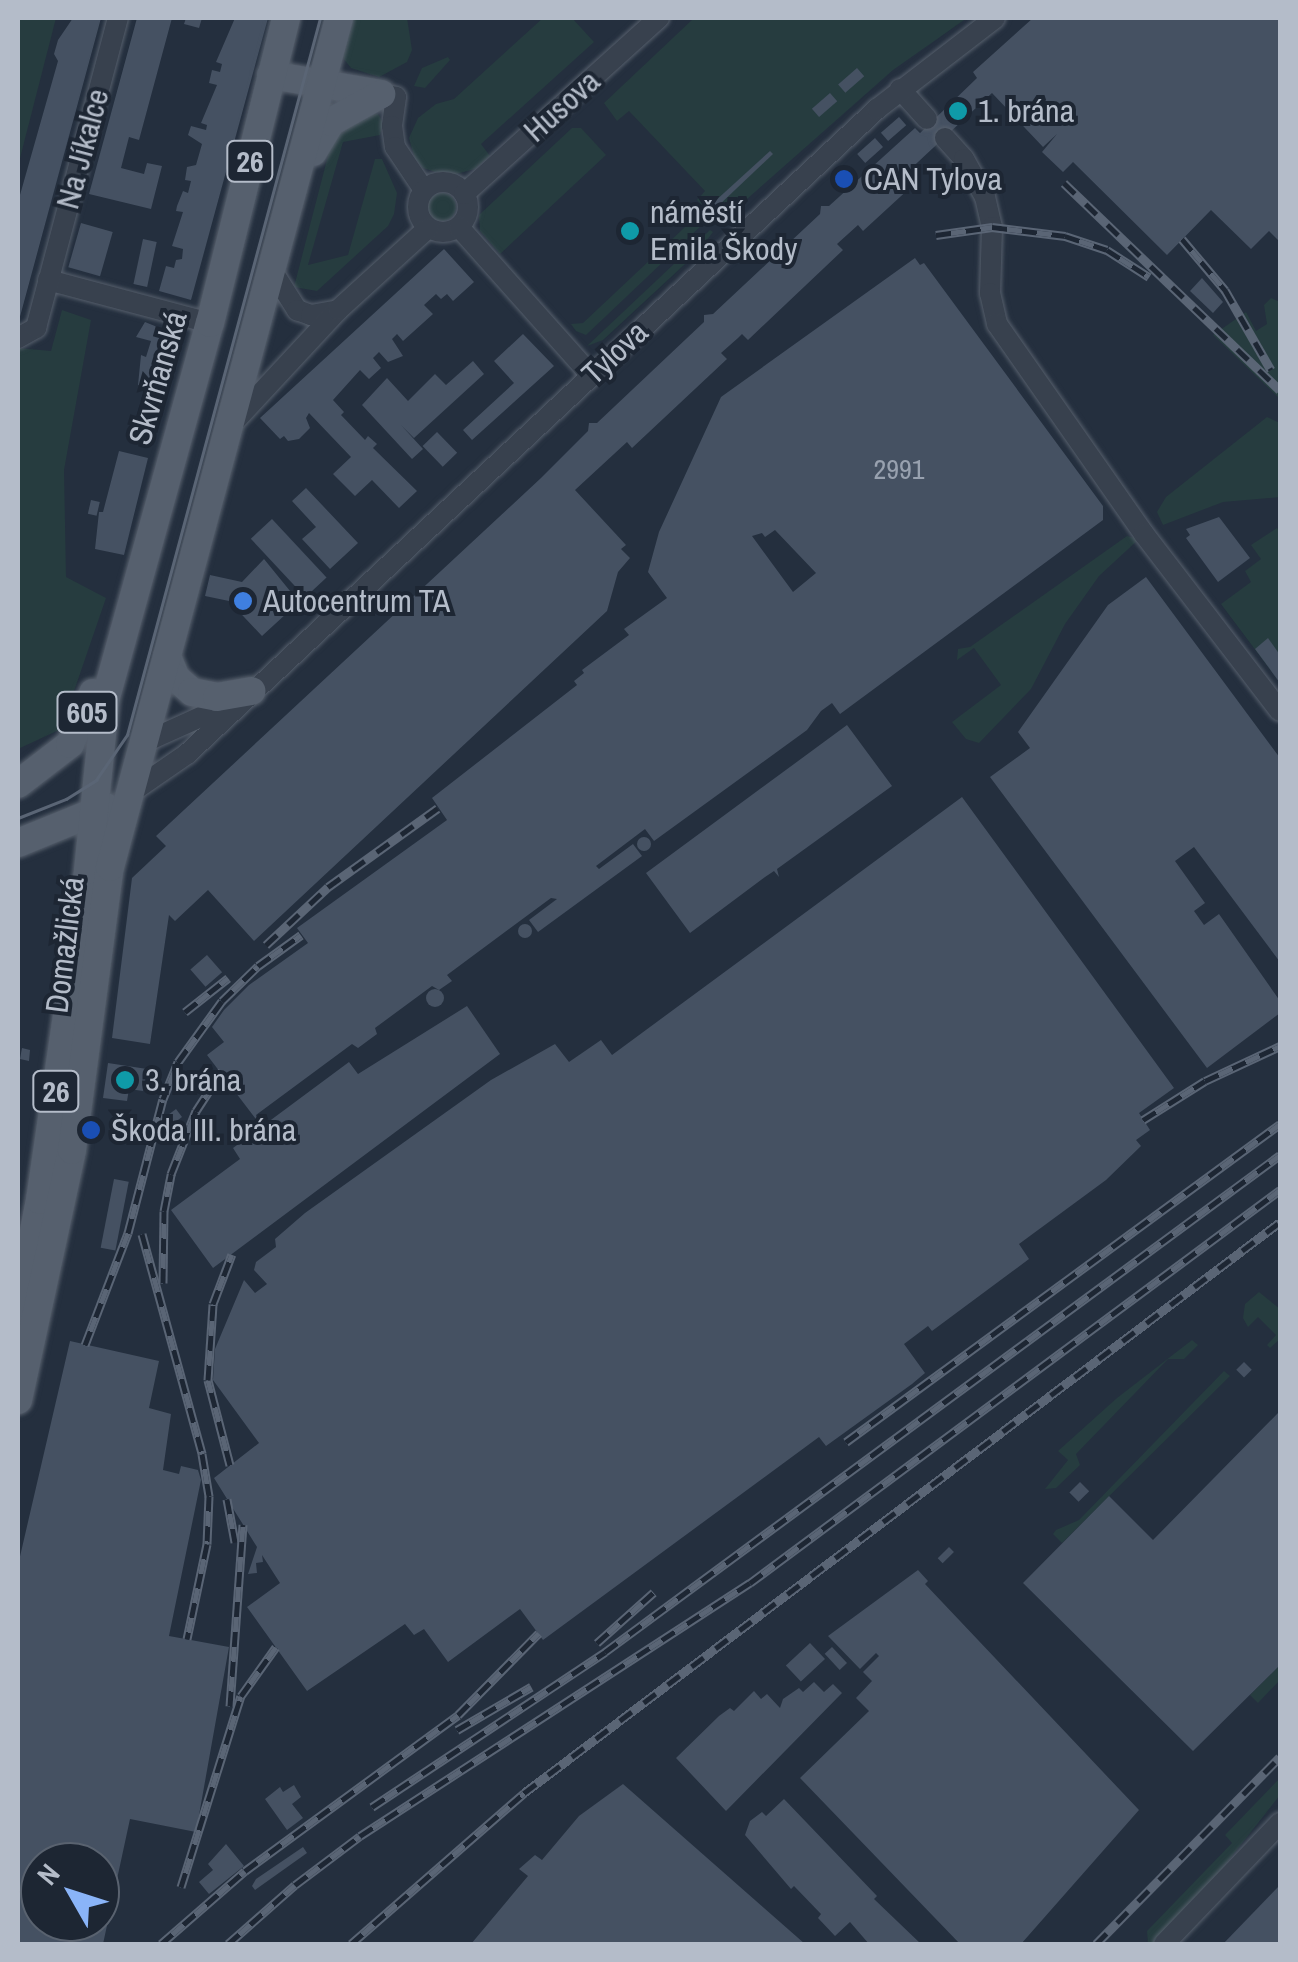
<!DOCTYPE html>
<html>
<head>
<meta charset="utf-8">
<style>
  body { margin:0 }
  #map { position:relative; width:1298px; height:1962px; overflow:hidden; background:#242f3e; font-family:"Archivo Narrow",sans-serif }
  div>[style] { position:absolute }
  .green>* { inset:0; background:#263c3f }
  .round { border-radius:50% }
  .building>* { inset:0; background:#455162; transform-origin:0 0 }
  .roads { filter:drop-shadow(0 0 2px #565f6c) drop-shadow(0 0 2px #565f6c) }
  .minor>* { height:20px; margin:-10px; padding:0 10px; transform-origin:10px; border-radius:10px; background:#38414e }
  .minor>.ring { margin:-10px; padding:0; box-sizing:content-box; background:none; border:20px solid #38414e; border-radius:50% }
  .major>* { height:28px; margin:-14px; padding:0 14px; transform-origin:14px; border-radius:14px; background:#56606e }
  .tram>* { height:2.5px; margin:-1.25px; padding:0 1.25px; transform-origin:1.25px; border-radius:1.25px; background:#5a6575 }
  .rail>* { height:9px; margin-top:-4.5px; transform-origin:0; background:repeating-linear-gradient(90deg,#1d2633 0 15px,#5a6575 0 30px); box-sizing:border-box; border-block:2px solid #5a6575 }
  .dots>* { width:28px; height:28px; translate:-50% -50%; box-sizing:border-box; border:5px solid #1d2633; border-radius:50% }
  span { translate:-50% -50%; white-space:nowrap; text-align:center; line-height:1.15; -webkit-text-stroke:8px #1d2633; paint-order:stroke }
  .number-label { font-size:28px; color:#98a1af }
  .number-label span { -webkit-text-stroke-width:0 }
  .shield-label span { padding:2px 8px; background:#1d2633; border:2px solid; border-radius:8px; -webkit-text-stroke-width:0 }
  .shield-label { font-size:30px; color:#b4bcc9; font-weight:700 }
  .street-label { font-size:32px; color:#b4bcc9 }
  .poi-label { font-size:32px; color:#b4bcc9 }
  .left { translate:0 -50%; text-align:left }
  .frame { position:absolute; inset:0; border:20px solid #b4bcc9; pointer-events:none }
  .north { position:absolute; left:20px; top:1842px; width:100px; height:100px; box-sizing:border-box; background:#1d2633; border:2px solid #59626f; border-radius:50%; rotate:309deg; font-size:28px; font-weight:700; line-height:40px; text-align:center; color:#b4bcc9 }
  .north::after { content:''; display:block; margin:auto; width:35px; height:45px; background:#8ab4f8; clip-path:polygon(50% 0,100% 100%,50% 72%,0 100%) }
</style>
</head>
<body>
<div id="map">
  <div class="green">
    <i style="clip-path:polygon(18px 18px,56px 18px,18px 166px)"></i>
    <i style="clip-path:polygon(351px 18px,407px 18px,412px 50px,407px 62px,379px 77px,351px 68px,343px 58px)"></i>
    <i style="clip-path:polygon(543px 18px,572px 18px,594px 42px,481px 144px,490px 156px,475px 169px,448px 176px,423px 168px,415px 159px,409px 138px,418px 118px,436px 104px,454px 99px)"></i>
    <i style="clip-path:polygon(694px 18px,967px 18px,893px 70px,720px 223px,697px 200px,705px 191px,629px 111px,617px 121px,604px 103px)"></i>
    <i style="clip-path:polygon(448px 57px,450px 60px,425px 88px,414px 86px,422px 68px)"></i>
    <i style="clip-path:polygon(347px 114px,378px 114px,383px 123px,380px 135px,343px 142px,308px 265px,348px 255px,375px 159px,382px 159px,397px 193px,394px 214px,388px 226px,317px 291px,294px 287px,337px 121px)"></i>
    <i style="clip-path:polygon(572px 128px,581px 128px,606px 155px,500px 254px,480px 231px,479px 215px)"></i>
    <i class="round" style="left:428px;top:193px;width:28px;height:28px"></i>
    <i style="clip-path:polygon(701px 212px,704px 223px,604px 318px,586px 335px,576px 331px,571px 324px,583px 323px)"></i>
    <i style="clip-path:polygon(710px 230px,713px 232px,696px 254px,603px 340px,587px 346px)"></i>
    <i style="clip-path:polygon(1271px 298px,1280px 302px,1280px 399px,1213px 335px,1246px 312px,1256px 331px,1267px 324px,1264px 305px)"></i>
    <i style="clip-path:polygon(62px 310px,91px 320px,64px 470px,66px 577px,106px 598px,61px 729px,18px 749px,18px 348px,51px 351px)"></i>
    <i style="clip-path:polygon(1267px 417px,1280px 423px,1280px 497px,1223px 502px,1163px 525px,1157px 512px,1166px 497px)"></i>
    <i style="clip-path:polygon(1277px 528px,1280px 532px,1280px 683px,1221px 604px,1251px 582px,1245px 571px,1261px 559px,1251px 545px)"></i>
    <i style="clip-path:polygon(1127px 536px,1139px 539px,1099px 576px,1065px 624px,1031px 689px,979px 743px,966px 739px,952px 722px,1001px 685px,974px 648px,957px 660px,958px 649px,970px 647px)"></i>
    <i style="clip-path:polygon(1259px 1292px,1280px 1309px,1280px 1339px,1270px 1348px,1267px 1345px,1276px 1335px,1258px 1317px,1248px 1327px,1243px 1318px,1245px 1304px)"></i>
    <i style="clip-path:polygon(1192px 1340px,1198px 1345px,1184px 1359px,1168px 1359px,1076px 1454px,1080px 1465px,1056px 1488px,1045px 1489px,1068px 1460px,1058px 1451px,1117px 1398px)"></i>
    <i style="clip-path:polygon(1224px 1371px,1230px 1376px,1062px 1543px,1053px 1534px,1056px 1530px,1079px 1520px)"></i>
    <i style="clip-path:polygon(1280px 1665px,1280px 1680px,1258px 1703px,1250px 1695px)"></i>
    <i style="clip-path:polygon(1280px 1778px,1280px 1795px,1206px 1889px,1156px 1944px,1148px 1944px,1147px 1931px,1232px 1843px,1225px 1835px)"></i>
  </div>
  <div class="building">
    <i style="clip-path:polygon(73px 18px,101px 18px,18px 324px,18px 202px,58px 61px,54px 54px,58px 40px)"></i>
    <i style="clip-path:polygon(137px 18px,172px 18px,139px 140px,129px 137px,121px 168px,144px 174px,147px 163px,162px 166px,151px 209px,89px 194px)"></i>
    <i style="clip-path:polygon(186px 18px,202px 18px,199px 28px,184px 24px)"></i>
    <i style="clip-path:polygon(235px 18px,268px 18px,191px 300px,159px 291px,166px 266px,174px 268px,176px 260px,182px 259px,183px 249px,172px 246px,183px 212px,176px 211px,177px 206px,183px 191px,188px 193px,191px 181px,185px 180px,187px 167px,196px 165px,202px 144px,188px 135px,191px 126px,206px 130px,207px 125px,201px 123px,217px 85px,209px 83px,212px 70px,220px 72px,222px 64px,216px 62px)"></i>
    <i style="clip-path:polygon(1033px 18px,1280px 18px,1280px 242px,1269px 231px,1251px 249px,1211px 210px,1167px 255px,1073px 162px,1063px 172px,1042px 152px,1057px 134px,1043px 147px,992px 93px,903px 176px,912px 186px,863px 231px,858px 225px,837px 244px,843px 250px,748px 340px,742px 334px,738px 338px,721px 353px,727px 359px,632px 448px,627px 442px,575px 490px,626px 545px,621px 549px,630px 558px,618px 572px,607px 611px,254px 941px,208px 890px,175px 921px,169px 915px,150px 1044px,112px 1038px,132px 878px,166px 846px,156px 836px,541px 478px,588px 431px,589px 423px,597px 423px,704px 322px,704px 315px,713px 314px,820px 214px,821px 206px,829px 206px,915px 128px,920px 133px,977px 78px,973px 72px)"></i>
    <i style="left:857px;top:68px;width:11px;height:25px;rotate:49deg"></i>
    <i style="left:830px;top:93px;width:11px;height:24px;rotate:49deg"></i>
    <i style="left:899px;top:117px;width:11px;height:24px;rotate:49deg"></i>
    <i style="left:875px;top:138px;width:12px;height:24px;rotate:48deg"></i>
    <i style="clip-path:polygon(770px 151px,773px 154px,717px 207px,713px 203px)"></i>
    <i style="left:81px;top:223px;width:33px;height:46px;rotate:16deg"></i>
    <i style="left:143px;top:239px;width:14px;height:46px;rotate:12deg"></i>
    <i style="clip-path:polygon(444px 249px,474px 282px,453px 301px,447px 294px,441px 299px,436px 294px,424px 305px,433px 314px,403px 341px,397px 334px,392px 339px,403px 356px,388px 362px,379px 352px,373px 358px,381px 368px,369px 379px,360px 370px,333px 400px,344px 412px,341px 415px,365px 440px,368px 436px,377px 444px,373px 448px,417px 491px,399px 508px,372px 480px,355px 496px,333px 474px,351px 457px,309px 413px,306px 418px,310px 428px,299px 439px,288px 441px,284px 436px,280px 439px,260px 418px)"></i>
    <i style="clip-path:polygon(evenodd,915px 258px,920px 265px,924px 263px,1103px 506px,1103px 520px,840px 714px,832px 703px,821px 711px,807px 730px,654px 841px,645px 829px,596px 866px,599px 869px,633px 844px,642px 856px,538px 932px,529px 920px,557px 899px,551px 898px,447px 975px,452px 981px,439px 990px,432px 986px,375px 1028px,377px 1034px,358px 1048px,352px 1044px,256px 1115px,258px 1122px,207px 1055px,224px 1042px,212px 1027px,224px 1010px,249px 985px,308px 943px,297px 928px,447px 820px,432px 798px,577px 685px,574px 681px,584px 673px,582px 670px,629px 635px,624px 629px,667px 598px,648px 572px,659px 532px,721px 397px,915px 258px,775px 530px,816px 573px,793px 592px,752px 536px,762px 533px,765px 537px,775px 530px)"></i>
    <i style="clip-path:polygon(1202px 278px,1223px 302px,1213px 313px,1190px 291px)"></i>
    <i style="clip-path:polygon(145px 322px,182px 337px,167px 393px,138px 385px,141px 355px,146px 357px,151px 341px,136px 337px)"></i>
    <i style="clip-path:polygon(523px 334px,554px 366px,472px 440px,463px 430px,514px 383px,494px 361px)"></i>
    <i style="clip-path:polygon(473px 361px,484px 374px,414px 438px,401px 425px,423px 449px,412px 459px,362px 405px,387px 378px,408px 401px,435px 374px,446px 385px)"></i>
    <i style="left:437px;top:432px;width:29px;height:20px;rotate:46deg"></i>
    <i style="clip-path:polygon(119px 451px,148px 458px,124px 555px,95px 549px,99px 512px,103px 512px)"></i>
    <i style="clip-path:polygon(306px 488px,358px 543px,330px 569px,302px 539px,316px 527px,292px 501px)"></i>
    <i style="left:91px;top:500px;width:9px;height:14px;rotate:13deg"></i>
    <i style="clip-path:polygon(1219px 517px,1250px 558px,1218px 582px,1186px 538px,1190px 535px,1186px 529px)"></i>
    <i style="left:272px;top:519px;width:80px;height:29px;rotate:47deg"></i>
    <i style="clip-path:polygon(264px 559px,299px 602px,262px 636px,229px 601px,205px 596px,210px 575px,242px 582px)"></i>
    <i style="clip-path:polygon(1146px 577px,1280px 758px,1280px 962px,1194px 847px,1175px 861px,1205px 903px,1194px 911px,1204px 925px,1219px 914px,1280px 1001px,1280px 1013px,1207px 1068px,990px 777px,1030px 748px,1018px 732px,1108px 605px)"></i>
    <i style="clip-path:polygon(1268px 638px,1280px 655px,1280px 683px,1255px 649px)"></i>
    <i style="clip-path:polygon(847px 725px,892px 786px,777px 869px,779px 877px,774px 871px,765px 877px,690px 933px,646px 873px)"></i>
    <i style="clip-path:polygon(962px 797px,1174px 1088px,1139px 1113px,1150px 1130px,1136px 1140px,1141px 1146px,1106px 1180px,1019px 1244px,1029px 1259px,932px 1331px,928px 1326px,904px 1344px,925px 1373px,912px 1384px,826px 1446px,819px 1437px,543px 1640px,520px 1609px,448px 1662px,424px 1629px,414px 1635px,405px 1624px,307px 1691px,247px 1607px,280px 1583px,262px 1555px,263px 1562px,256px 1563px,257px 1573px,248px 1574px,257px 1547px,214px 1478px,259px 1443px,213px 1380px,215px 1349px,244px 1280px,255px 1293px,267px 1284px,254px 1270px,256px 1262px,276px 1247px,275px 1239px,305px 1213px,491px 1080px,555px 1044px,569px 1062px,601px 1040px,612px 1055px)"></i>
    <i class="round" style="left:637px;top:837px;width:14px;height:14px"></i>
    <i class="round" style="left:518px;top:924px;width:14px;height:14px"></i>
    <i style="left:207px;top:955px;width:23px;height:22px;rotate:49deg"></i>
    <i class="round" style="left:426px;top:989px;width:18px;height:18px"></i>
    <i style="clip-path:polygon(467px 1006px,500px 1054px,213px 1268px,171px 1210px,240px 1159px,233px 1148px,349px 1062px,358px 1074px)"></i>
    <i style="clip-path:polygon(22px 1048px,30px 1050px,29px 1061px,20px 1059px)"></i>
    <i style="clip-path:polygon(108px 1063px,147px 1069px,143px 1091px,129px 1089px,127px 1101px,103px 1098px)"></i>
    <i style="left:176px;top:1109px;width:10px;height:10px;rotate:53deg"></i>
    <i style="left:114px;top:1179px;width:15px;height:70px;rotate:11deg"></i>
    <i style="clip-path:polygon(evenodd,70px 1341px,159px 1361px,149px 1408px,171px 1414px,163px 1470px,179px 1474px,181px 1466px,198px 1470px,201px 1480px,169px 1636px,229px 1647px,196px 1832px,130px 1819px,103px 1944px,18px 1944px,18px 1565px,70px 1341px,40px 1862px,100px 1862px,100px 1922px,40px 1922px,40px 1862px)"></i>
    <i style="left:1244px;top:1362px;width:11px;height:11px;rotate:45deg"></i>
    <i style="clip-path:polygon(1278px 1413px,1280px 1665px,1193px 1751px,1023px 1583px,1109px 1496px,1153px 1540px)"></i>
    <i style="left:1080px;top:1482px;width:13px;height:15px;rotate:45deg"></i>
    <i style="left:949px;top:1547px;width:7px;height:16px;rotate:45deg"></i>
    <i style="clip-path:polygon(918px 1570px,928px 1581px,925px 1584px,1139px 1810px,1021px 1944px,960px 1944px,800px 1778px,869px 1711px,856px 1698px,872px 1681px,863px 1672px,879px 1656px,876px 1653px,860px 1669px,828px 1636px)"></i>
    <i style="left:810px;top:1643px;width:22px;height:33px;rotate:47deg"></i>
    <i style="left:832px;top:1647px;width:22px;height:10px;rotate:47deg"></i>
    <i style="clip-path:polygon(814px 1682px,824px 1692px,833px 1684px,842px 1693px,726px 1811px,676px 1758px,719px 1716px,730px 1708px,734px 1711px,754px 1691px,761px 1699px,767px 1694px,780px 1708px,783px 1699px,799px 1688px,803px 1692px)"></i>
    <i style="clip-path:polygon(623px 1784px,631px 1791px,805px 1944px,471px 1944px,528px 1876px,519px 1869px,535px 1855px,542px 1860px,579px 1816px)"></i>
    <i style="clip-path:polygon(294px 1785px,301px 1797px,292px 1804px,303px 1818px,287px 1830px,265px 1799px,280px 1787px,283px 1792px)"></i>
    <i style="clip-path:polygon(784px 1799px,877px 1896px,874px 1899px,921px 1944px,869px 1944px,850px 1922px,835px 1936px,818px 1918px,821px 1914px,794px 1886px,791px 1889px,745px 1835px,750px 1821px,762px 1812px,766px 1816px)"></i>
    <i style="clip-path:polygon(226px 1844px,244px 1866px,209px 1894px,199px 1882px,213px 1870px,208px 1864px)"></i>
    <i style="clip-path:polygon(303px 1847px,307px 1853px,255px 1890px,252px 1886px,256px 1879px)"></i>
    <i style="clip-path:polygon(1280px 1885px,1280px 1944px,1223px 1944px)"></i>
  </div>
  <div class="roads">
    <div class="minor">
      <i style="left:900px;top:89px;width:40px;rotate:48deg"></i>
      <i style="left:381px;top:94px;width:15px;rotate:11deg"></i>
      <i style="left:396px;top:97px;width:29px;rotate:98deg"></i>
      <i style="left:392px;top:126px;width:21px;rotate:82deg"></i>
      <i style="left:395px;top:147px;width:52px;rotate:56deg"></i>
      <i style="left:945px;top:138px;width:28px;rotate:48deg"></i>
      <i style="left:964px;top:159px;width:43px;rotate:61.1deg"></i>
      <i style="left:985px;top:197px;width:31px;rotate:77deg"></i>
      <i style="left:992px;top:227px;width:66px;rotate:91.7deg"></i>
      <i style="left:990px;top:293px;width:32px;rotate:77deg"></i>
      <i style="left:997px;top:324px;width:256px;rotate:55deg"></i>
      <i style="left:1144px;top:534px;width:223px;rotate:52.5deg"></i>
      <i class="ring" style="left:418px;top:182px;width:30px;height:30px"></i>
      <i style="left:464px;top:194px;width:263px;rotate:-42.1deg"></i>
      <i style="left:459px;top:227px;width:198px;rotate:48.3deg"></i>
      <i style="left:271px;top:269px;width:49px;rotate:57.6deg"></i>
      <i style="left:297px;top:310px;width:15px;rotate:20deg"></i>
      <i style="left:311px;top:315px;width:27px;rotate:-10deg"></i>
      <i style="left:48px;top:280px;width:168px;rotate:14.9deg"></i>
      <i style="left:18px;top:338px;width:21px;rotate:-29deg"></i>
      <i style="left:36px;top:328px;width:321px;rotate:-75.2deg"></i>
      <i style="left:233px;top:423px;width:154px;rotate:-47.1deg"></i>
      <i style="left:338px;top:310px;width:122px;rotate:-42.3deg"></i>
      <i style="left:143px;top:743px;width:92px;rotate:-24.3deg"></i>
      <i style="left:129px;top:794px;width:70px;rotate:-34.6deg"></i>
      <i style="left:187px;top:754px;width:945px;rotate:-43.07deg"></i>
      <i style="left:877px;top:109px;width:149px;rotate:-37.6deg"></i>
      <i style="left:1164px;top:1944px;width:168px;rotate:-46.2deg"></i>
    </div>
    <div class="major">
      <i style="left:271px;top:75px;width:112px;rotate:9.8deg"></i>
      <i style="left:313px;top:152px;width:35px;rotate:-59deg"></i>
      <i style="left:331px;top:122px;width:57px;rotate:-29.2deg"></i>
      <i style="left:167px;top:656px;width:24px;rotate:68deg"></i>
      <i style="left:176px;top:678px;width:21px;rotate:41deg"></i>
      <i style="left:192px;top:692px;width:25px;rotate:11deg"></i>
      <i style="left:217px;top:697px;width:35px;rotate:-10deg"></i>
      <i style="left:18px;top:784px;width:66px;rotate:-37.6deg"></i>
      <i style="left:70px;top:744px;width:56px;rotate:-65.7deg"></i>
      <i style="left:18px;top:843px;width:95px;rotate:-22.2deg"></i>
      <i style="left:18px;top:1311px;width:113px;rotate:-78.8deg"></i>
      <i style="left:40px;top:1200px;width:333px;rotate:-81.7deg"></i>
      <i style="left:88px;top:870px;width:174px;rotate:-84.1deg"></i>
      <i style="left:106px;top:697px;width:388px;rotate:-74.5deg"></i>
      <i style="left:210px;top:323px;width:314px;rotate:-76deg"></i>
      <i style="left:18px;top:1400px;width:256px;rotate:-77.8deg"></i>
      <i style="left:72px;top:1150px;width:286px;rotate:-82.4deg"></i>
      <i style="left:110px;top:867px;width:879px;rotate:-74.9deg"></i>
    </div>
  </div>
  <div class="tram">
    <i style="left:18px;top:818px;width:52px;rotate:-21.6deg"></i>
    <i style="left:66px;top:799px;width:36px;rotate:-32deg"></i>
    <i style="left:96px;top:780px;width:55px;rotate:-55.4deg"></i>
    <i style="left:127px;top:735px;width:743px;rotate:-74.93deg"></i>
  </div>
  <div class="rail">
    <i style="left:1064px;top:183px;width:299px;rotate:43.8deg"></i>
    <i style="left:936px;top:235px;width:57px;rotate:-8.1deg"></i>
    <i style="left:992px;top:227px;width:74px;rotate:7deg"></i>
    <i style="left:1065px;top:236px;width:44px;rotate:18.4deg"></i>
    <i style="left:1107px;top:250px;width:50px;rotate:32.7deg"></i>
    <i style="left:1182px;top:239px;width:67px;rotate:49.9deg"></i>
    <i style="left:1225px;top:290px;width:92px;rotate:60.1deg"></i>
    <i style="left:266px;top:945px;width:85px;rotate:-43.1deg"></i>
    <i style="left:328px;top:887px;width:135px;rotate:-35.7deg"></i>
    <i style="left:185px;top:1012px;width:55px;rotate:-38.3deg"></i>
    <i style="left:1143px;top:1120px;width:73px;rotate:-32.2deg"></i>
    <i style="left:1205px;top:1081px;width:83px;rotate:-25deg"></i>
    <i style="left:142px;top:1234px;width:228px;rotate:74.7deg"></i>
    <i style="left:202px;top:1454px;width:43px;rotate:80.5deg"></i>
    <i style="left:209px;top:1496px;width:48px;rotate:92.4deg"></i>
    <i style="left:207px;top:1544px;width:97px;rotate:101.9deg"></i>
    <i style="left:163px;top:1283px;width:72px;rotate:-89.2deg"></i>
    <i style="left:164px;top:1211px;width:38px;rotate:-79deg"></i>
    <i style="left:171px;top:1174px;width:68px;rotate:-68.4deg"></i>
    <i style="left:196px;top:1111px;width:48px;rotate:-57deg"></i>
    <i style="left:85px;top:1345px;width:120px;rotate:-69deg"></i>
    <i style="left:128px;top:1233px;width:138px;rotate:-75.4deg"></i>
    <i style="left:163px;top:1099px;width:40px;rotate:-68deg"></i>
    <i style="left:178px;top:1062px;width:75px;rotate:-54.2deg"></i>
    <i style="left:222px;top:1001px;width:50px;rotate:-44.2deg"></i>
    <i style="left:258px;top:966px;width:53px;rotate:-35.8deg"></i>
    <i style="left:846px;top:1442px;width:538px;rotate:-36.23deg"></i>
    <i style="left:230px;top:1465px;width:88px;rotate:-104.5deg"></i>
    <i style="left:208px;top:1380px;width:76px;rotate:-86.2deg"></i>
    <i style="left:213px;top:1304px;width:53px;rotate:-69.2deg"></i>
    <i style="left:227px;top:1499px;width:44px;rotate:79.5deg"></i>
    <i style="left:597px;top:1643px;width:76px;rotate:-41.8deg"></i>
    <i style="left:230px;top:1706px;width:182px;rotate:-85.9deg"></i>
    <i style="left:457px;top:1730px;width:86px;rotate:-30.2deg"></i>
    <i style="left:372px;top:1807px;width:280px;rotate:-33.6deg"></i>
    <i style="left:605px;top:1652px;width:838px;rotate:-36.36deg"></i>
    <i style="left:181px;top:1887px;width:200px;rotate:-72.6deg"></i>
    <i style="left:241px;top:1696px;width:60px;rotate:-54.5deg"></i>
    <i style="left:161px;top:1944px;width:111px;rotate:-41deg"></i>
    <i style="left:245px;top:1871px;width:264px;rotate:-36.2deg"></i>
    <i style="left:458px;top:1715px;width:115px;rotate:-45.4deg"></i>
    <i style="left:228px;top:1944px;width:89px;rotate:-41.4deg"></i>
    <i style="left:295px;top:1885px;width:81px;rotate:-37deg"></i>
    <i style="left:360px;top:1836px;width:465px;rotate:-33deg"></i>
    <i style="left:750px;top:1583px;width:660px;rotate:-36.56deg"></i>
    <i style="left:351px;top:1944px;width:230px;rotate:-41.1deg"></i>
    <i style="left:524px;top:1793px;width:947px;rotate:-37.06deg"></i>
    <i style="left:1096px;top:1944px;width:262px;rotate:-45.5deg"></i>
  </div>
  <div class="dots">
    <i style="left:958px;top:111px;background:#0f9aa8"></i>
    <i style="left:844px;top:179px;background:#1a4fb4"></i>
    <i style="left:630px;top:231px;background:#0f9aa8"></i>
    <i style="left:243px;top:601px;background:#3f7fe0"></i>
    <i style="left:125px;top:1080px;background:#0f9aa8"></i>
    <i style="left:91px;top:1130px;background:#1a4fb4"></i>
  </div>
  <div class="number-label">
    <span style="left:899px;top:469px">2991</span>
  </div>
  <div class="shield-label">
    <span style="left:250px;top:161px">26</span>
    <span style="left:87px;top:712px">605</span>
    <span style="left:56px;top:1091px">26</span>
  </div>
  <div class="street-label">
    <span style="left:562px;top:106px;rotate:-42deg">Husova</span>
    <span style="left:83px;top:149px;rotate:-75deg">Na Jíkalce</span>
    <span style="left:615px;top:353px;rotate:-43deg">Tylova</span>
    <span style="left:158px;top:378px;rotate:-74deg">Skvrňanská</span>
    <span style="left:65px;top:945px;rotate:-83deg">Domažlická</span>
  </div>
  <div class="poi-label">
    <span class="left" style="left:978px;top:111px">1. brána</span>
    <span class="left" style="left:864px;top:179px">CAN Tylova</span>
    <span class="left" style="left:650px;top:231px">náměstí<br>Emila Škody</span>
    <span class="left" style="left:263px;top:601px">Autocentrum TA</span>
    <span class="left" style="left:145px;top:1080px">3. brána</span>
    <span class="left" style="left:111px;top:1130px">Škoda III. brána</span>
  </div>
  <div class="frame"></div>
  <div class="north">N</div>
</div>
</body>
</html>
